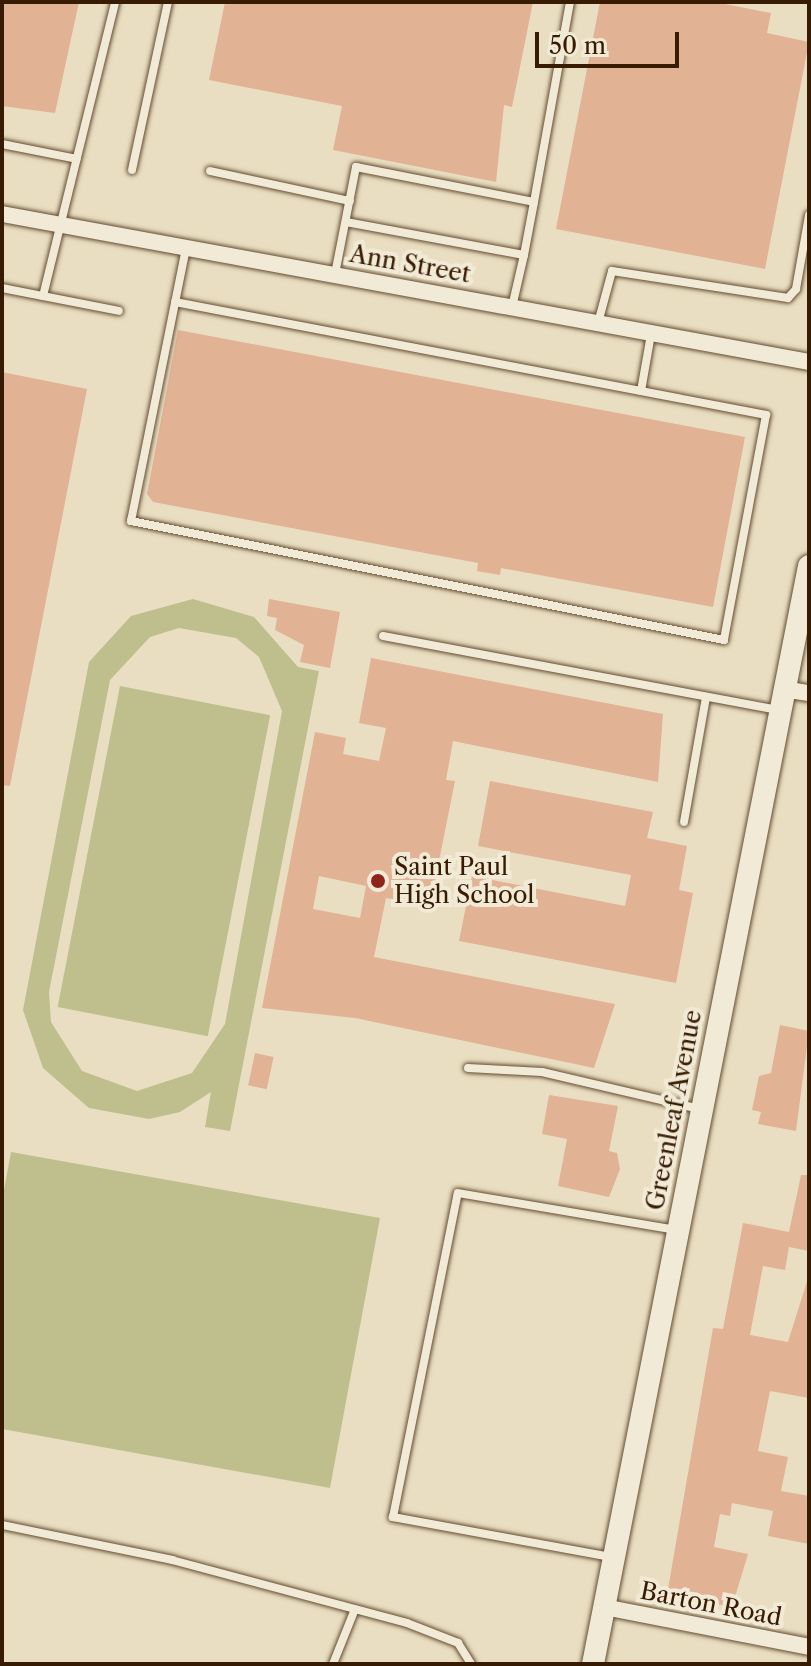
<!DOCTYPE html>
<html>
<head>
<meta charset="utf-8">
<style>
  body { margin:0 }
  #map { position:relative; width:811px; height:1666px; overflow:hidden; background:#e9dec1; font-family:"Libre Caslon Text",serif }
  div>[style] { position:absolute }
  .green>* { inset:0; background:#bfbf8d; transform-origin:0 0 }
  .building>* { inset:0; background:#e2b295; transform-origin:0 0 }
  .roads { filter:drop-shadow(0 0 2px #644c32) drop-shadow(0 0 2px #644c32) }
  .lane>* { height:8px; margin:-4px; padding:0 4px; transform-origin:4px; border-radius:4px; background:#f1ead7 }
  .street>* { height:16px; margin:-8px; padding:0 8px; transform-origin:8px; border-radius:8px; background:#f1ead7 }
  .secondary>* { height:22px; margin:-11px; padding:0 11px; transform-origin:11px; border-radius:11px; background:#f1ead7 }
  .dots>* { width:22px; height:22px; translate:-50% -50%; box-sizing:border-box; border:4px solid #f1ead7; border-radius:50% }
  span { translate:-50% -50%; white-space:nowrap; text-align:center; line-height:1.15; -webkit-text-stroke:8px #f1ead7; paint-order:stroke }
  .street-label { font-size:24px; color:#371b02 }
  .poi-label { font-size:24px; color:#371b02 }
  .left { translate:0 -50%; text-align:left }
  .frame { position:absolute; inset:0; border:4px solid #371b02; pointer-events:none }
  .scale { position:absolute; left:535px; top:32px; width:144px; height:36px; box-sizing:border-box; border:4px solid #371b02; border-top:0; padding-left:10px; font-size:24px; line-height:28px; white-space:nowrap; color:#371b02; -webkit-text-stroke:6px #f1ead7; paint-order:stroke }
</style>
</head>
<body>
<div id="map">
  <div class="green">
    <i style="clip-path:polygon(evenodd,193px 599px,254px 617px,298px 667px,319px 671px,230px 1131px,205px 1127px,211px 1092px,180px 1112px,149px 1119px,89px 1108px,43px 1068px,23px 1010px,89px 662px,131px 616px,193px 599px,179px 628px,236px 638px,259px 657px,282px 711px,225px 1024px,192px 1073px,137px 1091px,82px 1071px,51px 1022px,49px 992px,110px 680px,150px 637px,179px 628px)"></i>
    <i style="left:120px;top:686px;width:153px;height:327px;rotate:11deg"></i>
    <i style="clip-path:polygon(11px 1152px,380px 1218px,330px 1488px,2px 1429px,2px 1201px)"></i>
  </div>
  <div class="building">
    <i style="clip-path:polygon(2px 2px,79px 2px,55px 113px,2px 106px)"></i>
    <i style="clip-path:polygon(225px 2px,533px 2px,512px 107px,504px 105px,496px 182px,333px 150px,342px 106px,209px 80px)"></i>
    <i style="clip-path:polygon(600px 2px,715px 2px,771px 13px,767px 33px,809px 42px,765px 269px,556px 229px)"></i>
    <i style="clip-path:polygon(178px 330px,745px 437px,713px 607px,501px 568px,500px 575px,477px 571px,478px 563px,153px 502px,147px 494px)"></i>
    <i style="clip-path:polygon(2px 372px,87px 389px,10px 786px,2px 785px)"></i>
    <i style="clip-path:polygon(269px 599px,340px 612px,330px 668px,300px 662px,304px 645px,275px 630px,277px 618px,267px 616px)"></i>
    <i style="clip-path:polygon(evenodd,371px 658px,663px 714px,658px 782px,453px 741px,446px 780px,455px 781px,430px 906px,386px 898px,374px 957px,615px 1004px,594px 1068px,355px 1018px,262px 1008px,315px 732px,346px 738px,343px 754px,379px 761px,386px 728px,359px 723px,371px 658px,319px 876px,366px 886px,360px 918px,313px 909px,319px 876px)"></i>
    <i style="clip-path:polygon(490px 781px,653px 812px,647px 838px,687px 846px,679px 890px,693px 893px,676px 983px,459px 941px,472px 876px,625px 906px,631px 875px,478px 846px)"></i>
    <i style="clip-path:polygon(780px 1025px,809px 1031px,796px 1131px,758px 1124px,761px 1112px,752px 1110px,759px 1076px,771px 1073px)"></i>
    <i style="left:255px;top:1053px;width:19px;height:33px;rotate:12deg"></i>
    <i style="clip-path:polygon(549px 1095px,618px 1106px,609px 1151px,617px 1153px,620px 1169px,609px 1197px,558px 1186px,567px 1139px,542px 1134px)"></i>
    <i style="clip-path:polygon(801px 1175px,809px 1175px,809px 1251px,789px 1247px,785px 1270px,763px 1266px,750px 1335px,788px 1342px,809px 1275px,809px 1398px,770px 1391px,758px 1451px,788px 1457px,781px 1491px,809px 1496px,809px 1544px,768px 1536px,773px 1511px,732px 1503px,730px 1516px,720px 1514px,714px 1547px,748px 1554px,732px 1607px,667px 1595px,713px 1328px,723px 1329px,743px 1223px,789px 1232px)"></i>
  </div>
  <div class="roads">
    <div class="lane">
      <i style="left:2px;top:144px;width:76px;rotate:11.3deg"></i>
      <i style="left:132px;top:170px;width:172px;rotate:-77.9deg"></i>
      <i style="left:210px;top:171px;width:143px;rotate:12.1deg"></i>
      <i style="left:346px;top:222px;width:181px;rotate:10.5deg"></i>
      <i style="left:524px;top:255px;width:54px;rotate:-79.3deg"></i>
      <i style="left:335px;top:274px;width:109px;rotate:-78.9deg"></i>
      <i style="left:356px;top:167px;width:181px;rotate:11.1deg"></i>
      <i style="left:534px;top:202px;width:203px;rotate:-79.8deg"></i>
      <i style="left:2px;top:288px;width:119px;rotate:11.1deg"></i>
      <i style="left:43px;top:296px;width:303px;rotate:-76.2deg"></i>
      <i style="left:175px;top:302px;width:602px;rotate:10.82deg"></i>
      <i style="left:766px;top:415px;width:229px;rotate:100.6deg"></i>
      <i style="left:724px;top:640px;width:605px;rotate:-168.65deg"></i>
      <i style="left:131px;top:521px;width:278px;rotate:-78.6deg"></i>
      <i style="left:512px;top:307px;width:53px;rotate:-77deg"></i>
      <i style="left:598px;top:323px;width:54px;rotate:-74.9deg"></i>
      <i style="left:612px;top:271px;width:178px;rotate:8.7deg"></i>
      <i style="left:788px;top:298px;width:12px;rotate:-48deg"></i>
      <i style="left:796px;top:289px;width:75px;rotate:-80deg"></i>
      <i style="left:641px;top:391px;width:58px;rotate:-80deg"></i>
      <i style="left:383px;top:636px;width:402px;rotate:10.6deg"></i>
      <i style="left:684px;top:822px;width:127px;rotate:-80deg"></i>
      <i style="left:468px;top:1068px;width:74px;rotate:3.1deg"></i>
      <i style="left:542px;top:1072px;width:162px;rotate:13.2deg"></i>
      <i style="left:2px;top:1525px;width:174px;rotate:11.6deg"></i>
      <i style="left:172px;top:1560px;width:243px;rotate:15deg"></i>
      <i style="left:407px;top:1623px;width:55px;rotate:21.4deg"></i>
      <i style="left:458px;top:1643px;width:25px;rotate:58deg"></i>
      <i style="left:611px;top:1557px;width:222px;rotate:-169.6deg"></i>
      <i style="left:393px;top:1517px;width:330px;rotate:-78.7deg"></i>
      <i style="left:458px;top:1193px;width:222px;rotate:9.6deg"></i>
      <i style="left:333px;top:1664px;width:59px;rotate:-68.2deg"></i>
    </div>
    <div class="street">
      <i style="left:2px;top:214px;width:820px;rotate:10.39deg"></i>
      <i style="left:783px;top:689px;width:26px;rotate:9deg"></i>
      <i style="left:604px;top:1607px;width:209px;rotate:11deg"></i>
    </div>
    <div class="secondary">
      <i style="left:593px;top:1664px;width:1119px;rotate:-78.87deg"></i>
    </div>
  </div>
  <div class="dots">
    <i style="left:378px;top:881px;background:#8f2418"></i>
  </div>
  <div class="street-label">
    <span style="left:410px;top:264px;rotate:10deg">Ann Street</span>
    <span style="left:674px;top:1110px;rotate:-79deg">Greenleaf Avenue</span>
    <span style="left:711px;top:1604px;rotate:11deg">Barton Road</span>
  </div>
  <div class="poi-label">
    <span class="left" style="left:394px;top:881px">Saint Paul<br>High School</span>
  </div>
  <div class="frame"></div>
  <div class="scale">50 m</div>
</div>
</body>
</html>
